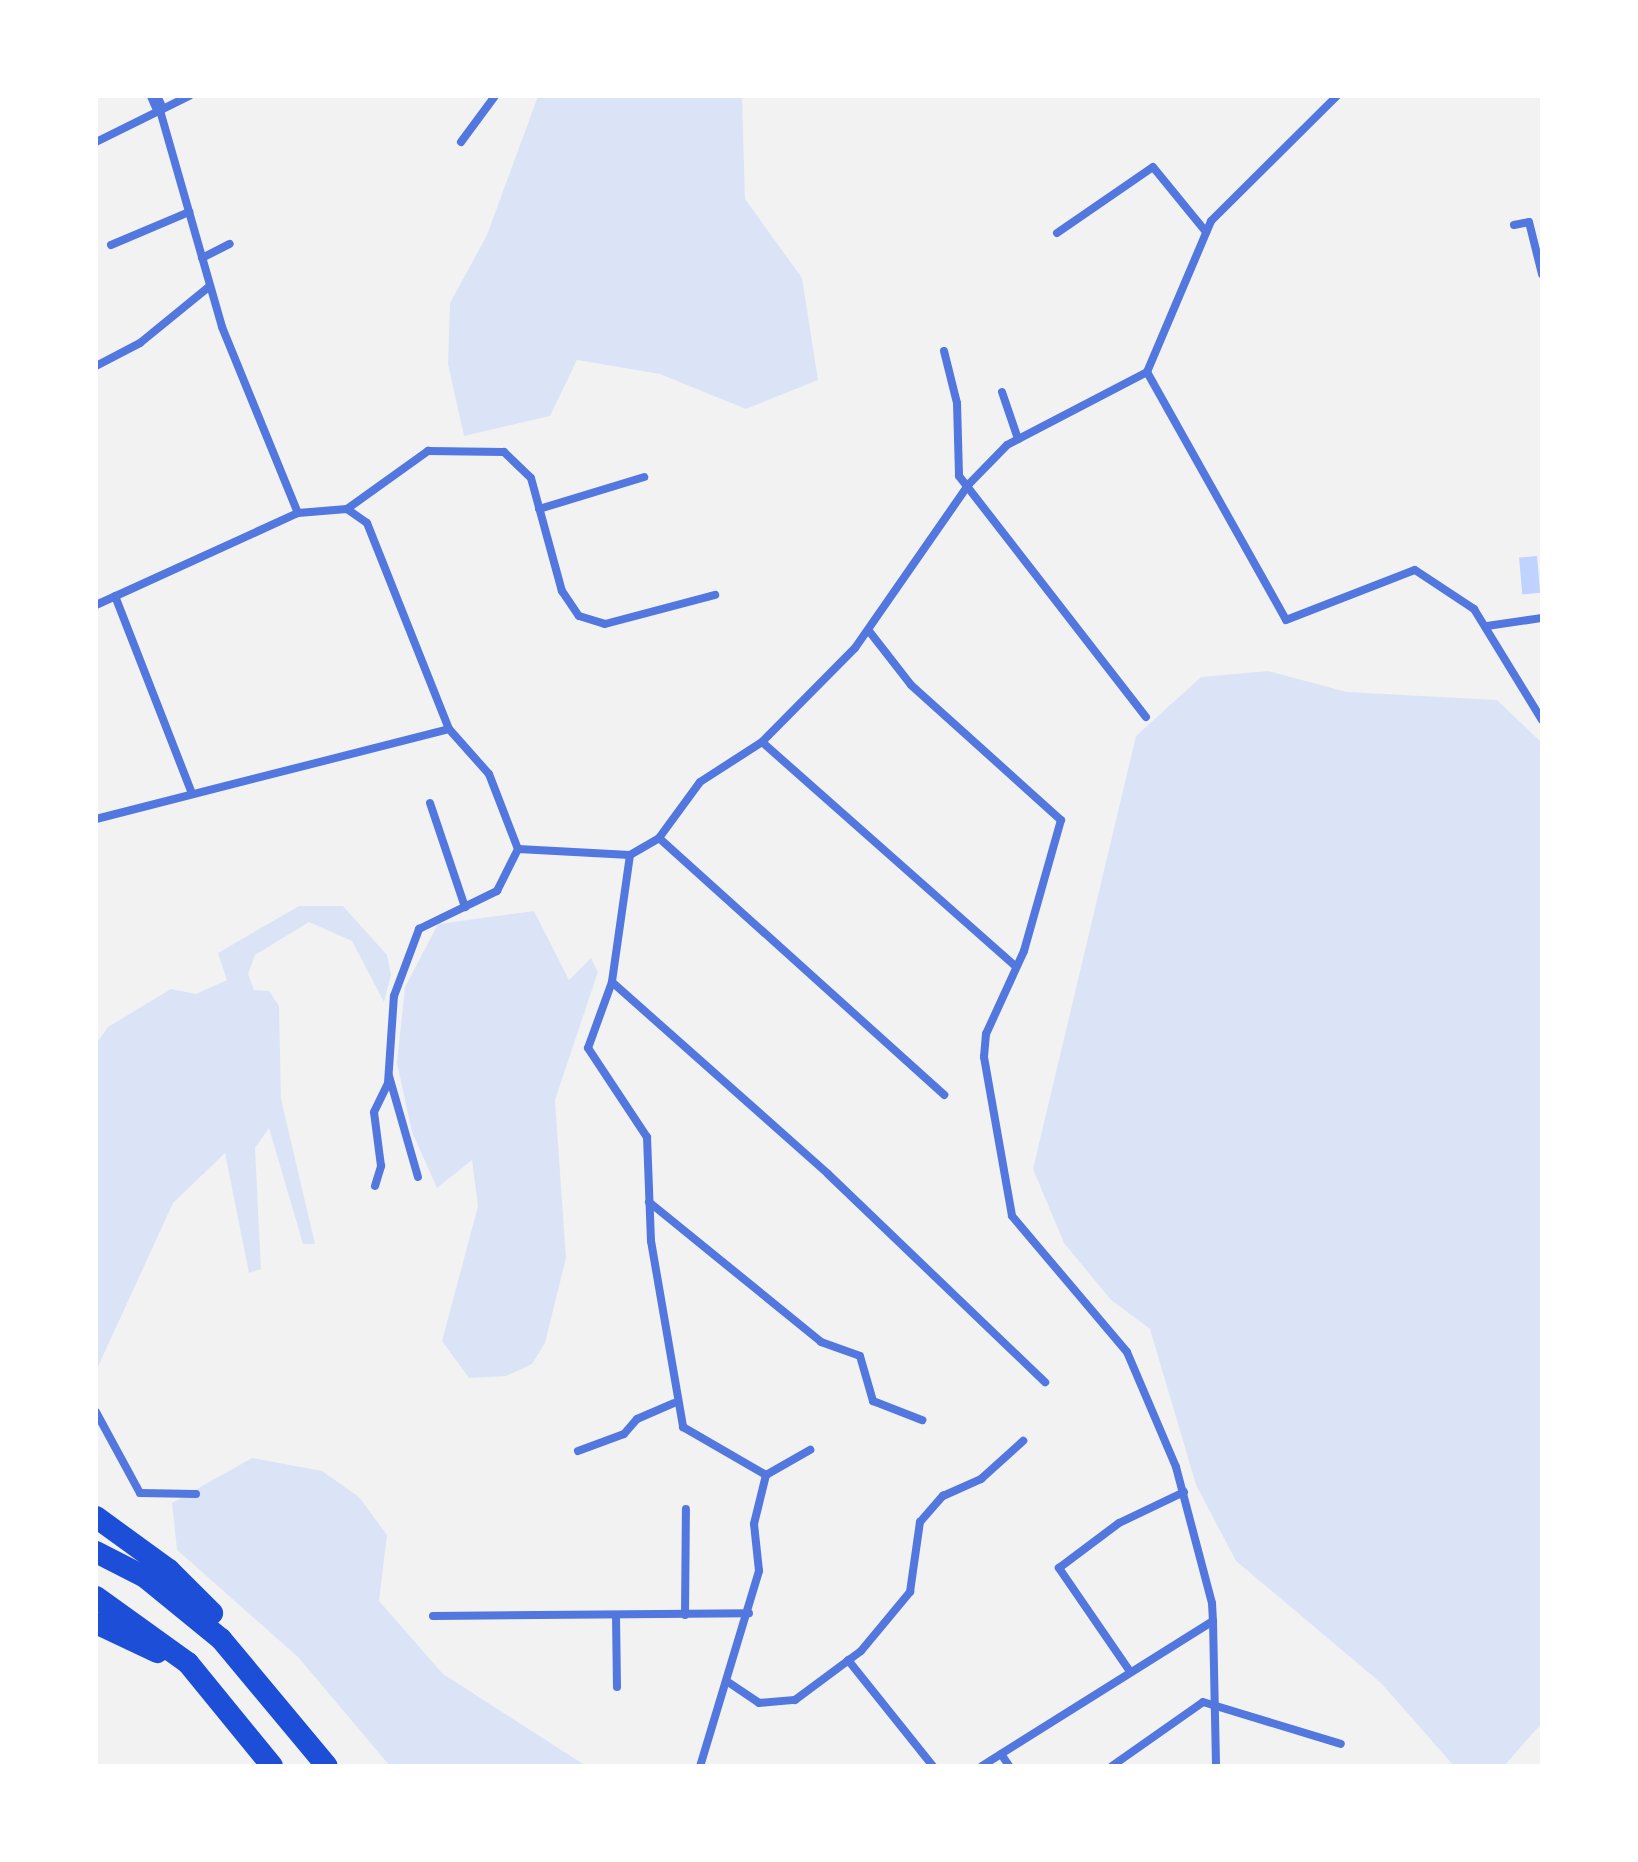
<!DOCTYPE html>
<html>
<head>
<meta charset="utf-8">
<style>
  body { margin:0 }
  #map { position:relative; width:1638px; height:1862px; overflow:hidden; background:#f2f2f2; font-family:"Titillium Web",sans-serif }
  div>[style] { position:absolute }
  .green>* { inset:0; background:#dbe4f7 }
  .water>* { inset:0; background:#bfd3fe; transform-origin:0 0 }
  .minor>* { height:8px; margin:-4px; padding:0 4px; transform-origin:4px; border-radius:4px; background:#5277de }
  .tertiary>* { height:14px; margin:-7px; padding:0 7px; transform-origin:7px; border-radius:7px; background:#5277de }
  .motorway>* { height:22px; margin:-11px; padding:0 11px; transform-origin:11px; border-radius:11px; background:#1d4ed8 }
  span { translate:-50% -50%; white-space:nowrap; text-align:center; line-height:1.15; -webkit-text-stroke:8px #fff; paint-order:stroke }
  .frame { position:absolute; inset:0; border:98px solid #fff; pointer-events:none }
</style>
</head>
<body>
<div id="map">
  <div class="green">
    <i style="clip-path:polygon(538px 96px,742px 96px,745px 199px,802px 278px,818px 380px,746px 409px,660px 374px,577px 360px,550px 416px,464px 436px,448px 364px,450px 303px,487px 235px)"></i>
    <i style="clip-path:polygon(1268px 671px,1347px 692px,1497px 700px,1542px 743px,1542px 1723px,1504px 1766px,1454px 1766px,1381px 1683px,1236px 1561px,1196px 1485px,1150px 1329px,1111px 1300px,1064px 1243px,1033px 1169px,1136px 736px,1201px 677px)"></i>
    <i style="clip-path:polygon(299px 906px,343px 906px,387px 955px,391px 975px,384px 1002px,352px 941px,309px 922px,255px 955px,248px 974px,254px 990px,269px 991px,279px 1006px,281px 1099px,315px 1244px,303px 1244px,269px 1128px,255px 1148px,261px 1269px,249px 1273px,225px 1153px,173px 1203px,96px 1371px,96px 1044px,108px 1027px,171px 989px,196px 994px,227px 980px,218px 953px)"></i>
    <i style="clip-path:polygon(534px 911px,569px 980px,591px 958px,598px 972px,555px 1100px,566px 1258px,545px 1343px,532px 1364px,506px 1376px,469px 1378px,442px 1341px,478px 1206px,472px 1160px,437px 1188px,412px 1132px,397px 1063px,405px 987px,438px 924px)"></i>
    <i style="clip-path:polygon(252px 1458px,322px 1471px,359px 1497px,387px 1535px,379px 1601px,443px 1674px,586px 1766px,390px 1766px,298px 1657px,177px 1550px,172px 1503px)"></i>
  </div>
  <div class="water">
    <i style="left:1537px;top:556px;width:37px;height:18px;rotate:85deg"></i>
  </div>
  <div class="minor">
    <i style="left:159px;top:107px;width:229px;rotate:74deg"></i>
    <i style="left:222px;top:327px;width:201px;rotate:67.8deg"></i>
    <i style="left:96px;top:142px;width:104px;rotate:-26.3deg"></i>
    <i style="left:461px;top:142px;width:57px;rotate:-53.5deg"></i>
    <i style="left:1514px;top:225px;width:15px;rotate:-11deg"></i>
    <i style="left:1529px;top:222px;width:54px;rotate:76deg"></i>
    <i style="left:1057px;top:233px;width:116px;rotate:-34.5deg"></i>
    <i style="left:1153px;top:167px;width:84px;rotate:50.8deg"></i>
    <i style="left:111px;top:245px;width:85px;rotate:-22.9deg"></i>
    <i style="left:202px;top:258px;width:31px;rotate:-27deg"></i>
    <i style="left:944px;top:351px;width:54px;rotate:76deg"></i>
    <i style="left:957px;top:403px;width:73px;rotate:88.4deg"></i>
    <i style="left:959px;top:476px;width:305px;rotate:52.2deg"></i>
    <i style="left:96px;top:366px;width:50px;rotate:-27.6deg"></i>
    <i style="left:140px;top:343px;width:90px;rotate:-39.2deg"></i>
    <i style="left:1147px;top:372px;width:284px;rotate:60.7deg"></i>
    <i style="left:1286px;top:620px;width:138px;rotate:-21.2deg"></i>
    <i style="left:1415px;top:570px;width:71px;rotate:33.5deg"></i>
    <i style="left:1474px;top:609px;width:130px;rotate:58.5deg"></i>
    <i style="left:1002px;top:392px;width:50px;rotate:71.2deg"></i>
    <i style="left:347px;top:509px;width:100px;rotate:-35.6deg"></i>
    <i style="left:428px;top:451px;width:76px;rotate:0.8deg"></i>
    <i style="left:504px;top:452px;width:37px;rotate:44deg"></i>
    <i style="left:531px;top:478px;width:117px;rotate:74.7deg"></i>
    <i style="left:562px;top:591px;width:30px;rotate:56deg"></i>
    <i style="left:579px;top:616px;width:27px;rotate:17deg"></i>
    <i style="left:605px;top:624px;width:114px;rotate:-14.8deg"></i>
    <i style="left:539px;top:509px;width:110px;rotate:-16.9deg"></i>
    <i style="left:115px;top:596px;width:209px;rotate:68.7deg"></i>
    <i style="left:96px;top:605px;width:222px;rotate:-24.5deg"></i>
    <i style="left:298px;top:513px;width:49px;rotate:-4.7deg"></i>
    <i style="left:347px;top:509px;width:24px;rotate:35deg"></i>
    <i style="left:367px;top:523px;width:222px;rotate:68.3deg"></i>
    <i style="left:449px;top:729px;width:60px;rotate:48.4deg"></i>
    <i style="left:489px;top:774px;width:80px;rotate:68.9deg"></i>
    <i style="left:518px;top:849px;width:112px;rotate:3.1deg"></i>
    <i style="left:630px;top:855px;width:34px;rotate:-30deg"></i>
    <i style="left:659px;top:838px;width:69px;rotate:-53.8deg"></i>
    <i style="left:700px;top:782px;width:74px;rotate:-32.8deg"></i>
    <i style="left:762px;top:742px;width:132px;rotate:-45.3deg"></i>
    <i style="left:855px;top:648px;width:200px;rotate:-55.2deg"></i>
    <i style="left:969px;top:484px;width:54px;rotate:-45.7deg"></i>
    <i style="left:1007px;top:445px;width:158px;rotate:-27.5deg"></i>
    <i style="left:1147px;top:372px;width:164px;rotate:-67deg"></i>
    <i style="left:1211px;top:221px;width:177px;rotate:-44.8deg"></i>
    <i style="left:1487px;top:626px;width:56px;rotate:-8.3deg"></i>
    <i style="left:869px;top:631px;width:68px;rotate:52.1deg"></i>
    <i style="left:911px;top:685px;width:202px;rotate:42deg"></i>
    <i style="left:1061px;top:820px;width:136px;rotate:105.8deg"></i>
    <i style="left:1024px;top:951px;width:91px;rotate:114.6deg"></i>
    <i style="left:986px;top:1034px;width:23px;rotate:95deg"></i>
    <i style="left:984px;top:1057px;width:161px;rotate:80deg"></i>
    <i style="left:1012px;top:1216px;width:178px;rotate:49.8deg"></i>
    <i style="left:1127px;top:1352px;width:125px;rotate:66.9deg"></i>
    <i style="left:1176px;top:1467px;width:141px;rotate:75.2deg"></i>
    <i style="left:1212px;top:1603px;width:18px;rotate:87deg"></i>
    <i style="left:1213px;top:1621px;width:273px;rotate:147.9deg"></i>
    <i style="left:762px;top:742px;width:339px;rotate:41.5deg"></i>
    <i style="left:430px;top:803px;width:110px;rotate:71.4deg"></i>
    <i style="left:96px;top:819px;width:364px;rotate:-14.3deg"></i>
    <i style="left:659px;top:838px;width:384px;rotate:42deg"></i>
    <i style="left:630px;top:855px;width:128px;rotate:98.1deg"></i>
    <i style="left:612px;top:982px;width:70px;rotate:110deg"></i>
    <i style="left:588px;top:1048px;width:107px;rotate:56.5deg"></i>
    <i style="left:647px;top:1137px;width:104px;rotate:87.8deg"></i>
    <i style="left:651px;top:1241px;width:189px;rotate:80.2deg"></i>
    <i style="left:683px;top:1427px;width:96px;rotate:30deg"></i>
    <i style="left:766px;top:1475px;width:50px;rotate:103.8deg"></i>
    <i style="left:754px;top:1524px;width:47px;rotate:83.9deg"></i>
    <i style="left:759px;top:1571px;width:204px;rotate:106.8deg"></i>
    <i style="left:612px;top:982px;width:289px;rotate:41.6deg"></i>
    <i style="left:828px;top:1174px;width:301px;rotate:43.8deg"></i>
    <i style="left:389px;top:1076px;width:105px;rotate:74deg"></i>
    <i style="left:375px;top:1186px;width:21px;rotate:-73deg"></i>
    <i style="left:381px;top:1166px;width:54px;rotate:-97.4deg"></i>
    <i style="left:374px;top:1112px;width:32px;rotate:-64deg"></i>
    <i style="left:388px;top:1083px;width:87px;rotate:-86.1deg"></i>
    <i style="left:394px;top:996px;width:72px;rotate:-69.5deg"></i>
    <i style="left:419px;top:929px;width:87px;rotate:-26deg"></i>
    <i style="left:497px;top:891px;width:47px;rotate:-63.4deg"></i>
    <i style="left:649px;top:1202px;width:222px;rotate:39.1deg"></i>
    <i style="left:821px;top:1342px;width:41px;rotate:19.7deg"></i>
    <i style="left:860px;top:1356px;width:47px;rotate:73.9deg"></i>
    <i style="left:873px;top:1401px;width:53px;rotate:21.2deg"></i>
    <i style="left:96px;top:1412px;width:92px;rotate:61.5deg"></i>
    <i style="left:140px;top:1493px;width:56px;rotate:1deg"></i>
    <i style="left:578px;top:1451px;width:49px;rotate:-20.3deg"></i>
    <i style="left:624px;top:1434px;width:20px;rotate:-49deg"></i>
    <i style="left:637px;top:1419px;width:40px;rotate:-23.4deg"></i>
    <i style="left:766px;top:1475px;width:51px;rotate:-29.6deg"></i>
    <i style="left:685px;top:1615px;width:106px;rotate:-89.5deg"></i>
    <i style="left:433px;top:1616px;width:316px;rotate:-0.5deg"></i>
    <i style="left:616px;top:1616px;width:71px;rotate:89.2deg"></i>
    <i style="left:1213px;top:1621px;width:145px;rotate:88.8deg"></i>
    <i style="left:848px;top:1660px;width:136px;rotate:51.3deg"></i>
    <i style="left:1129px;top:1670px;width:124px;rotate:-124.5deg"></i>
    <i style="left:1059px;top:1568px;width:75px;rotate:-36.9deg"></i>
    <i style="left:1119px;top:1523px;width:72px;rotate:-25.5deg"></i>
    <i style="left:728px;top:1682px;width:37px;rotate:34deg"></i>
    <i style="left:759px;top:1703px;width:36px;rotate:-5deg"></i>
    <i style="left:795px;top:1700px;width:82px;rotate:-36.6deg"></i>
    <i style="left:861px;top:1651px;width:77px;rotate:-50.3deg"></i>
    <i style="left:910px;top:1592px;width:71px;rotate:-81.9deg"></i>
    <i style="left:920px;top:1522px;width:35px;rotate:-49deg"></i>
    <i style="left:943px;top:1496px;width:42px;rotate:-24.1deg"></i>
    <i style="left:981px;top:1479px;width:57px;rotate:-42.1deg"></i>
    <i style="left:1001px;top:1754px;width:14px;rotate:56deg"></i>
    <i style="left:1112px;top:1766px;width:111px;rotate:-35.1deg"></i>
    <i style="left:1203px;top:1702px;width:144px;rotate:16.9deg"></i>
  </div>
  <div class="tertiary">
    <i style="left:154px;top:96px;width:12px;rotate:66deg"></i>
  </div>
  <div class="motorway">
    <i style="left:96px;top:1517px;width:90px;rotate:36deg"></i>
    <i style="left:169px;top:1570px;width:61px;rotate:45deg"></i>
    <i style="left:96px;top:1552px;width:55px;rotate:27deg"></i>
    <i style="left:145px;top:1577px;width:98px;rotate:39.2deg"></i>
    <i style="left:221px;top:1639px;width:165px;rotate:50.2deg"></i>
    <i style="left:96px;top:1597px;width:113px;rotate:35.7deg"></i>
    <i style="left:188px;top:1663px;width:133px;rotate:50.8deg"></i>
    <i style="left:96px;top:1623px;width:68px;rotate:25.4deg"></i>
  </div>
  <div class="frame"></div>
</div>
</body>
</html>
